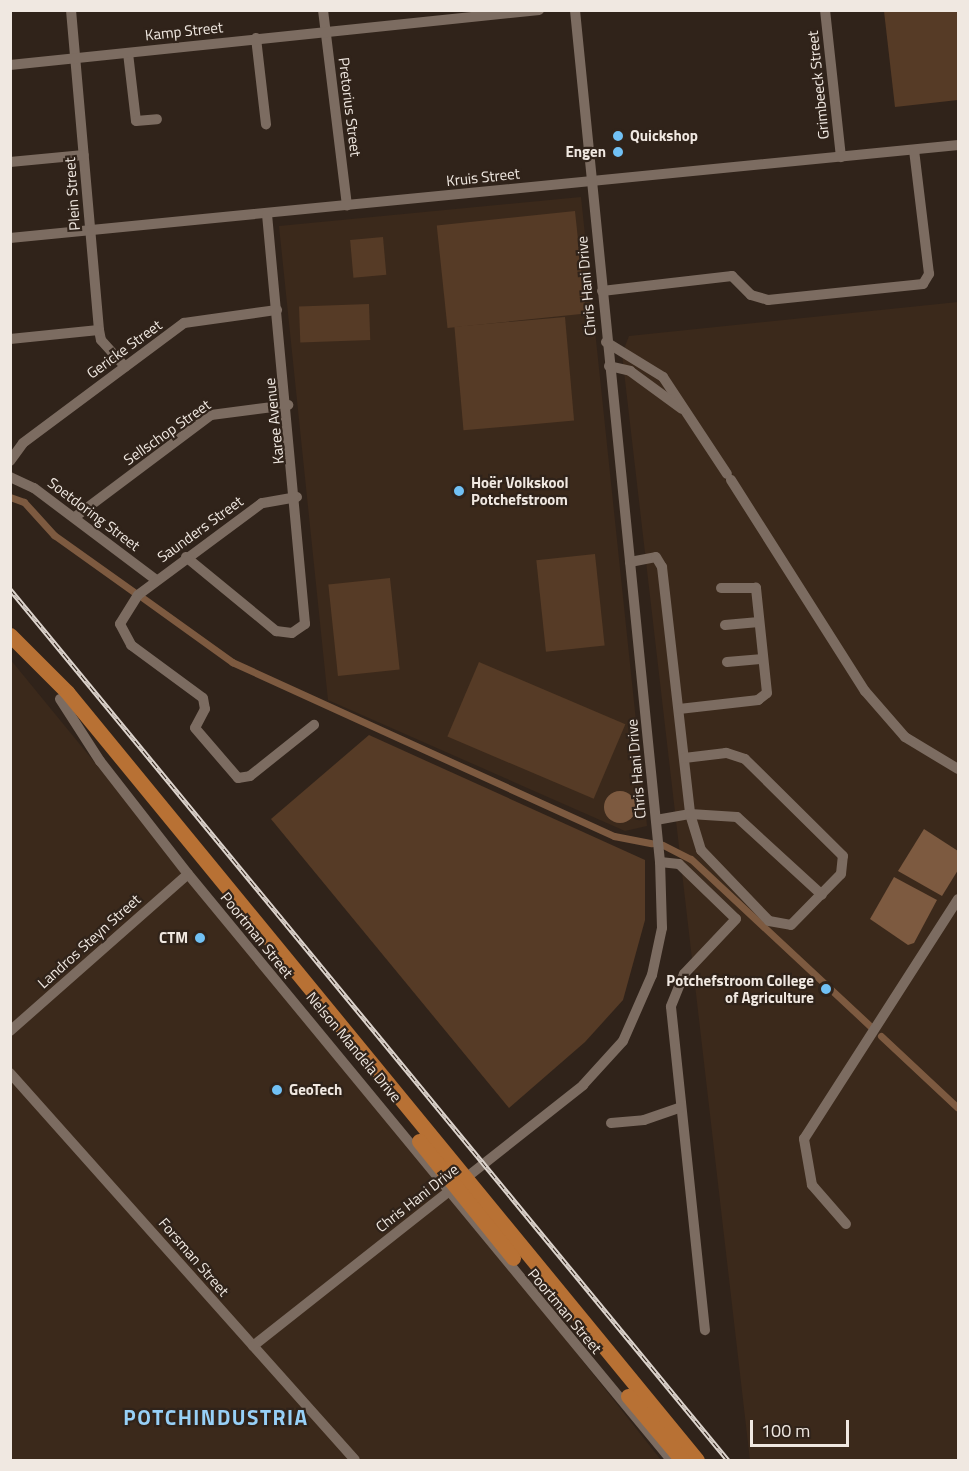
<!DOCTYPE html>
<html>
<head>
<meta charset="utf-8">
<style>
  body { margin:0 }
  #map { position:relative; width:969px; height:1471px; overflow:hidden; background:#30231a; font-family:"Titillium Web",sans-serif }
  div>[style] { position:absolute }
  .built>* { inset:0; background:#3b291b }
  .green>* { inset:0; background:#563b26; transform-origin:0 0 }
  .water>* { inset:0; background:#7d5a40 }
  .round { border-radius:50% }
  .canal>* { height:7px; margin:-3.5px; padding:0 3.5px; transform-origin:3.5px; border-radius:3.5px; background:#7d5a40 }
  .minor>* { height:10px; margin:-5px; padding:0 5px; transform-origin:5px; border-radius:5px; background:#7c6c61 }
  .highway>* { height:15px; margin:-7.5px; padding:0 7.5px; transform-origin:7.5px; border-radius:7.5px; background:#b87134 }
  .rail>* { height:4.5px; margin-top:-2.25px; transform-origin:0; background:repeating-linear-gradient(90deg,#30231a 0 7px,#ddd4cd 0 14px); box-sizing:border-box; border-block:2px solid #ddd4cd }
  .dots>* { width:16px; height:16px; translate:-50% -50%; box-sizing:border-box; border:3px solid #30231a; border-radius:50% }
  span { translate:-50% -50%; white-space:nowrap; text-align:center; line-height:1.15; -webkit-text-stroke:4.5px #30231a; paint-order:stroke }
  .street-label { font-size:15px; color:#f0e8e1 }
  .poi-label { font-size:15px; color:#f0e8e1; font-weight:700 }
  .left { translate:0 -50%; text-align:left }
  .right { translate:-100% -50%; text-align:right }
  .district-label { font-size:21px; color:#97d0f7; font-weight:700; letter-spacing:1.5px }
  .frame { position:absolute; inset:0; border:12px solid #f0e8e1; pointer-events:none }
  .scale { position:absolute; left:750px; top:1420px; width:99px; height:27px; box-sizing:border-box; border:3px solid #f0e8e1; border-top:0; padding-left:8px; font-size:18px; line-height:21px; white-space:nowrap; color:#f0e8e1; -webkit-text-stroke:4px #30231a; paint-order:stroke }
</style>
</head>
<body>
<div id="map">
  <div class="built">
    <i style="clip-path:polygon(581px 197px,647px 826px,625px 831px,328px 700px,279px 226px)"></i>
    <i style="clip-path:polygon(958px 302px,958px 1460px,750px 1460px,622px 354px,629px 336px)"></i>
    <i style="clip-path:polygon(10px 659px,530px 1294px,661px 1460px,11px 1460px)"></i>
  </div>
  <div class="green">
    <i style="clip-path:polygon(884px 11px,958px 11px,958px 100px,895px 107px)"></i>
    <i style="left:575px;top:211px;width:103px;height:139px;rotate:84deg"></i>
    <i style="left:383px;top:237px;width:38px;height:33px;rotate:85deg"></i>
    <i style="left:369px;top:304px;width:36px;height:70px;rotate:88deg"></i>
    <i style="left:565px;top:317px;width:104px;height:111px;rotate:85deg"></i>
    <i style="left:595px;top:554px;width:92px;height:59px;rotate:84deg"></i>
    <i style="left:390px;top:578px;width:92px;height:62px;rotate:84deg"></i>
    <i style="left:479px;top:662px;width:159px;height:81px;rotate:23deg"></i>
    <i style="clip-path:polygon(369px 735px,645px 860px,645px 920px,623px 1000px,585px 1042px,509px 1108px,271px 819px)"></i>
  </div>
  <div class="water">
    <i class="round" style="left:604px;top:791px;width:32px;height:32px"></i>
    <i style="clip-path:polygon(924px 829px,958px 851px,958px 870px,942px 896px,898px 871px)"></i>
    <i style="clip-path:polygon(894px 877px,937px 900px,914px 943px,908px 945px,870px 919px)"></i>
  </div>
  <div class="canal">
    <i style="left:10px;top:497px;width:15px;rotate:20deg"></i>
    <i style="left:24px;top:502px;width:45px;rotate:47.7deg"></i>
    <i style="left:54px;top:535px;width:98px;rotate:35.5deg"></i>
    <i style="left:143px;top:598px;width:110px;rotate:35.7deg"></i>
    <i style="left:232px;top:662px;width:420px;rotate:24.5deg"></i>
    <i style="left:614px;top:836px;width:38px;rotate:11deg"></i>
    <i style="left:663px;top:845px;width:31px;rotate:27deg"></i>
    <i style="left:691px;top:859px;width:249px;rotate:43deg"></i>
    <i style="left:881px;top:1036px;width:105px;rotate:43.1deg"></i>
  </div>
  <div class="minor">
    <i style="left:71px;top:10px;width:321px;rotate:85deg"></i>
    <i style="left:99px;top:330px;width:10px;rotate:79deg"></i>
    <i style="left:101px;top:340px;width:36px;rotate:48deg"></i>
    <i style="left:323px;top:10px;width:197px;rotate:83deg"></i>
    <i style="left:825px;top:10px;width:148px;rotate:83.8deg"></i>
    <i style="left:256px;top:38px;width:87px;rotate:83.4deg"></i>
    <i style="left:128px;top:53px;width:68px;rotate:83.3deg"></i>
    <i style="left:136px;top:121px;width:21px;rotate:-5deg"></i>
    <i style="left:10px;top:65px;width:532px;rotate:-5.94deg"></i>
    <i style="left:10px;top:162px;width:74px;rotate:-5.4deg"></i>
    <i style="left:10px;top:238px;width:953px;rotate:-5.6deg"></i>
    <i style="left:602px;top:291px;width:131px;rotate:-6.6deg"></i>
    <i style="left:732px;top:276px;width:27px;rotate:45deg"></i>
    <i style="left:751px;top:295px;width:18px;rotate:16deg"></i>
    <i style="left:768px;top:300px;width:156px;rotate:-5.9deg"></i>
    <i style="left:923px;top:284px;width:12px;rotate:-59deg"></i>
    <i style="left:929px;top:274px;width:125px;rotate:-96.9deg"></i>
    <i style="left:10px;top:339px;width:89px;rotate:-5.8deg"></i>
    <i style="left:606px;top:342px;width:67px;rotate:31.6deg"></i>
    <i style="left:663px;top:377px;width:116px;rotate:56.6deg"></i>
    <i style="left:609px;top:366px;width:22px;rotate:13deg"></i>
    <i style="left:630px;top:371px;width:64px;rotate:36.2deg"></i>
    <i style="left:10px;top:461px;width:22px;rotate:-54deg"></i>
    <i style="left:23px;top:443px;width:201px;rotate:-36.7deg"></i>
    <i style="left:184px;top:323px;width:94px;rotate:-8deg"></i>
    <i style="left:10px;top:477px;width:26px;rotate:25deg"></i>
    <i style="left:34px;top:488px;width:153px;rotate:37deg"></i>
    <i style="left:731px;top:480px;width:250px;rotate:57.6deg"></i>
    <i style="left:865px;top:691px;width:61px;rotate:49deg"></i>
    <i style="left:905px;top:737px;width:62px;rotate:31.1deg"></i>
    <i style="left:297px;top:497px;width:36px;rotate:170deg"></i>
    <i style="left:262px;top:503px;width:154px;rotate:143.4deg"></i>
    <i style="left:138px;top:595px;width:34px;rotate:122deg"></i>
    <i style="left:120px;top:624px;width:24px;rotate:62deg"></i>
    <i style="left:131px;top:645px;width:89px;rotate:36.4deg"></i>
    <i style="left:203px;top:698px;width:11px;rotate:80deg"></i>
    <i style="left:205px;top:709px;width:21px;rotate:118deg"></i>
    <i style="left:195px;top:728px;width:66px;rotate:49.3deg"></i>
    <i style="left:238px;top:778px;width:12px;rotate:-9deg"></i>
    <i style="left:250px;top:776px;width:82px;rotate:-38.6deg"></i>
    <i style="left:75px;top:517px;width:170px;rotate:-36.9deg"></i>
    <i style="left:211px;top:415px;width:78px;rotate:-7.4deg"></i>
    <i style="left:186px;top:557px;width:117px;rotate:39.4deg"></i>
    <i style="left:276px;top:631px;width:16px;rotate:7deg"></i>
    <i style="left:292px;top:633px;width:16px;rotate:-35deg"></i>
    <i style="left:305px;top:624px;width:412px;rotate:-95.3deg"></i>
    <i style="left:630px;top:562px;width:26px;rotate:-11deg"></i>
    <i style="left:656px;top:557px;width:12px;rotate:59deg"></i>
    <i style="left:662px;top:567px;width:249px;rotate:83.5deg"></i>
    <i style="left:690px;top:814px;width:38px;rotate:73deg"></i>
    <i style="left:701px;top:850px;width:98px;rotate:46.2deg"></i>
    <i style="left:769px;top:921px;width:22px;rotate:10deg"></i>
    <i style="left:791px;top:925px;width:71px;rotate:-45.6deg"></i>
    <i style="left:841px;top:874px;width:18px;rotate:-84deg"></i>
    <i style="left:843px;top:856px;width:138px;rotate:-135.3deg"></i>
    <i style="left:745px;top:759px;width:20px;rotate:-162deg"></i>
    <i style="left:726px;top:753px;width:42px;rotate:173.2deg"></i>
    <i style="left:725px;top:625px;width:34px;rotate:-5deg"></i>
    <i style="left:727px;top:662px;width:36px;rotate:-5deg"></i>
    <i style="left:60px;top:699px;width:74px;rotate:57.2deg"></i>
    <i style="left:100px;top:761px;width:143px;rotate:52.1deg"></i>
    <i style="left:188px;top:874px;width:759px;rotate:50.5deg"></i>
    <i style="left:679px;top:709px;width:80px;rotate:-6.5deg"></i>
    <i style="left:758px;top:700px;width:11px;rotate:-38deg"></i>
    <i style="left:767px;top:693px;width:106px;rotate:-96deg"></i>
    <i style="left:756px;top:588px;width:35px;rotate:180deg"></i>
    <i style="left:656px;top:820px;width:35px;rotate:-10deg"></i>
    <i style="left:690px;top:814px;width:47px;rotate:3.7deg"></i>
    <i style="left:737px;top:817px;width:115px;rotate:42.5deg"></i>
    <i style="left:660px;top:862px;width:19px;rotate:6deg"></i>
    <i style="left:679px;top:864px;width:79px;rotate:44deg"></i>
    <i style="left:736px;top:919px;width:76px;rotate:133.4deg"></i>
    <i style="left:684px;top:974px;width:35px;rotate:112deg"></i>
    <i style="left:671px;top:1007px;width:325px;rotate:84deg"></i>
    <i style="left:10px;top:1031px;width:237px;rotate:-41.4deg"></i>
    <i style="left:10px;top:1073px;width:518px;rotate:48.28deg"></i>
    <i style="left:611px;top:1123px;width:33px;rotate:-5deg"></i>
    <i style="left:644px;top:1120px;width:39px;rotate:-19deg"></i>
    <i style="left:846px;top:1224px;width:52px;rotate:-131.1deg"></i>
    <i style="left:812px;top:1185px;width:47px;rotate:-99.9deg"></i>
    <i style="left:804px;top:1139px;width:285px;rotate:-57.3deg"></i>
    <i style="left:253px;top:1346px;width:421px;rotate:-38.3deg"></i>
    <i style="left:583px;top:1085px;width:59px;rotate:-47.7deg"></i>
    <i style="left:623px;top:1041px;width:72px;rotate:-66.3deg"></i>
    <i style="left:652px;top:975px;width:48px;rotate:-78deg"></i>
    <i style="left:662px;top:928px;width:66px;rotate:-91.7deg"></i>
    <i style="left:660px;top:862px;width:856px;rotate:-95.7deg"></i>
  </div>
  <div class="highway">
    <i style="left:10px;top:635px;width:81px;rotate:45deg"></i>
    <i style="left:67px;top:692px;width:993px;rotate:50.64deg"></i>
    <i style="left:419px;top:1141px;width:150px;rotate:51.2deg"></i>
    <i style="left:628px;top:1396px;width:84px;rotate:49.8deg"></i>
  </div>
  <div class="rail">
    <i style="left:10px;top:589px;width:1129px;rotate:50.5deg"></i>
  </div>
  <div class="dots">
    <i style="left:618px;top:136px;background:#71c1f5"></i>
    <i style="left:618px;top:152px;background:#71c1f5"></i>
    <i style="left:459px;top:491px;background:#71c1f5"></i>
    <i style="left:200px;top:938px;background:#71c1f5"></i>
    <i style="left:826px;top:989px;background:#71c1f5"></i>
    <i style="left:277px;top:1090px;background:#71c1f5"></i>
  </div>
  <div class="street-label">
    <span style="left:184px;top:31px;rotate:-6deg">Kamp Street</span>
    <span style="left:818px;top:85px;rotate:-96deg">Grimbeeck Street</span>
    <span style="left:350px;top:107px;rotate:83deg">Pretorius Street</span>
    <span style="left:483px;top:177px;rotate:-6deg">Kruis Street</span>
    <span style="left:72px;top:194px;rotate:-94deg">Plein Street</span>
    <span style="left:586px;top:286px;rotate:-95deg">Chris Hani Drive</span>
    <span style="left:124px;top:349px;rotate:-36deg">Gericke Street</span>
    <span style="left:274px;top:421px;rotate:-96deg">Karee Avenue</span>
    <span style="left:167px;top:432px;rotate:-35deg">Sellschop Street</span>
    <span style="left:94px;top:514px;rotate:37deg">Soetdoring Street</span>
    <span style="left:200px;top:529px;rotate:-36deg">Saunders Street</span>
    <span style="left:636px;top:769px;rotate:-95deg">Chris Hani Drive</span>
    <span style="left:257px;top:935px;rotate:51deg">Poortman Street</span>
    <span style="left:89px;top:941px;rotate:-42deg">Landros Steyn Street</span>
    <span style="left:354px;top:1047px;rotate:50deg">Nelson Mandela Drive</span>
    <span style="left:417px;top:1198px;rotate:-38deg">Chris Hani Drive</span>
    <span style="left:194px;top:1257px;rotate:49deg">Forsman Street</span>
    <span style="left:565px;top:1311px;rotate:50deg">Poortman Street</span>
  </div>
  <div class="poi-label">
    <span class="left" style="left:630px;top:136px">Quickshop</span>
    <span class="right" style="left:606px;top:152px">Engen</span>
    <span class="left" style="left:471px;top:491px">Hoër Volkskool<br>Potchefstroom</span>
    <span class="right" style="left:188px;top:938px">CTM</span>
    <span class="right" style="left:814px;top:989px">Potchefstroom College<br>of Agriculture</span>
    <span class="left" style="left:289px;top:1090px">GeoTech</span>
  </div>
  <div class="district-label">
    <span style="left:216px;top:1417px">POTCHINDUSTRIA</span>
  </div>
  <div class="frame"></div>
  <div class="scale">100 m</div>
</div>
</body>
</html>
